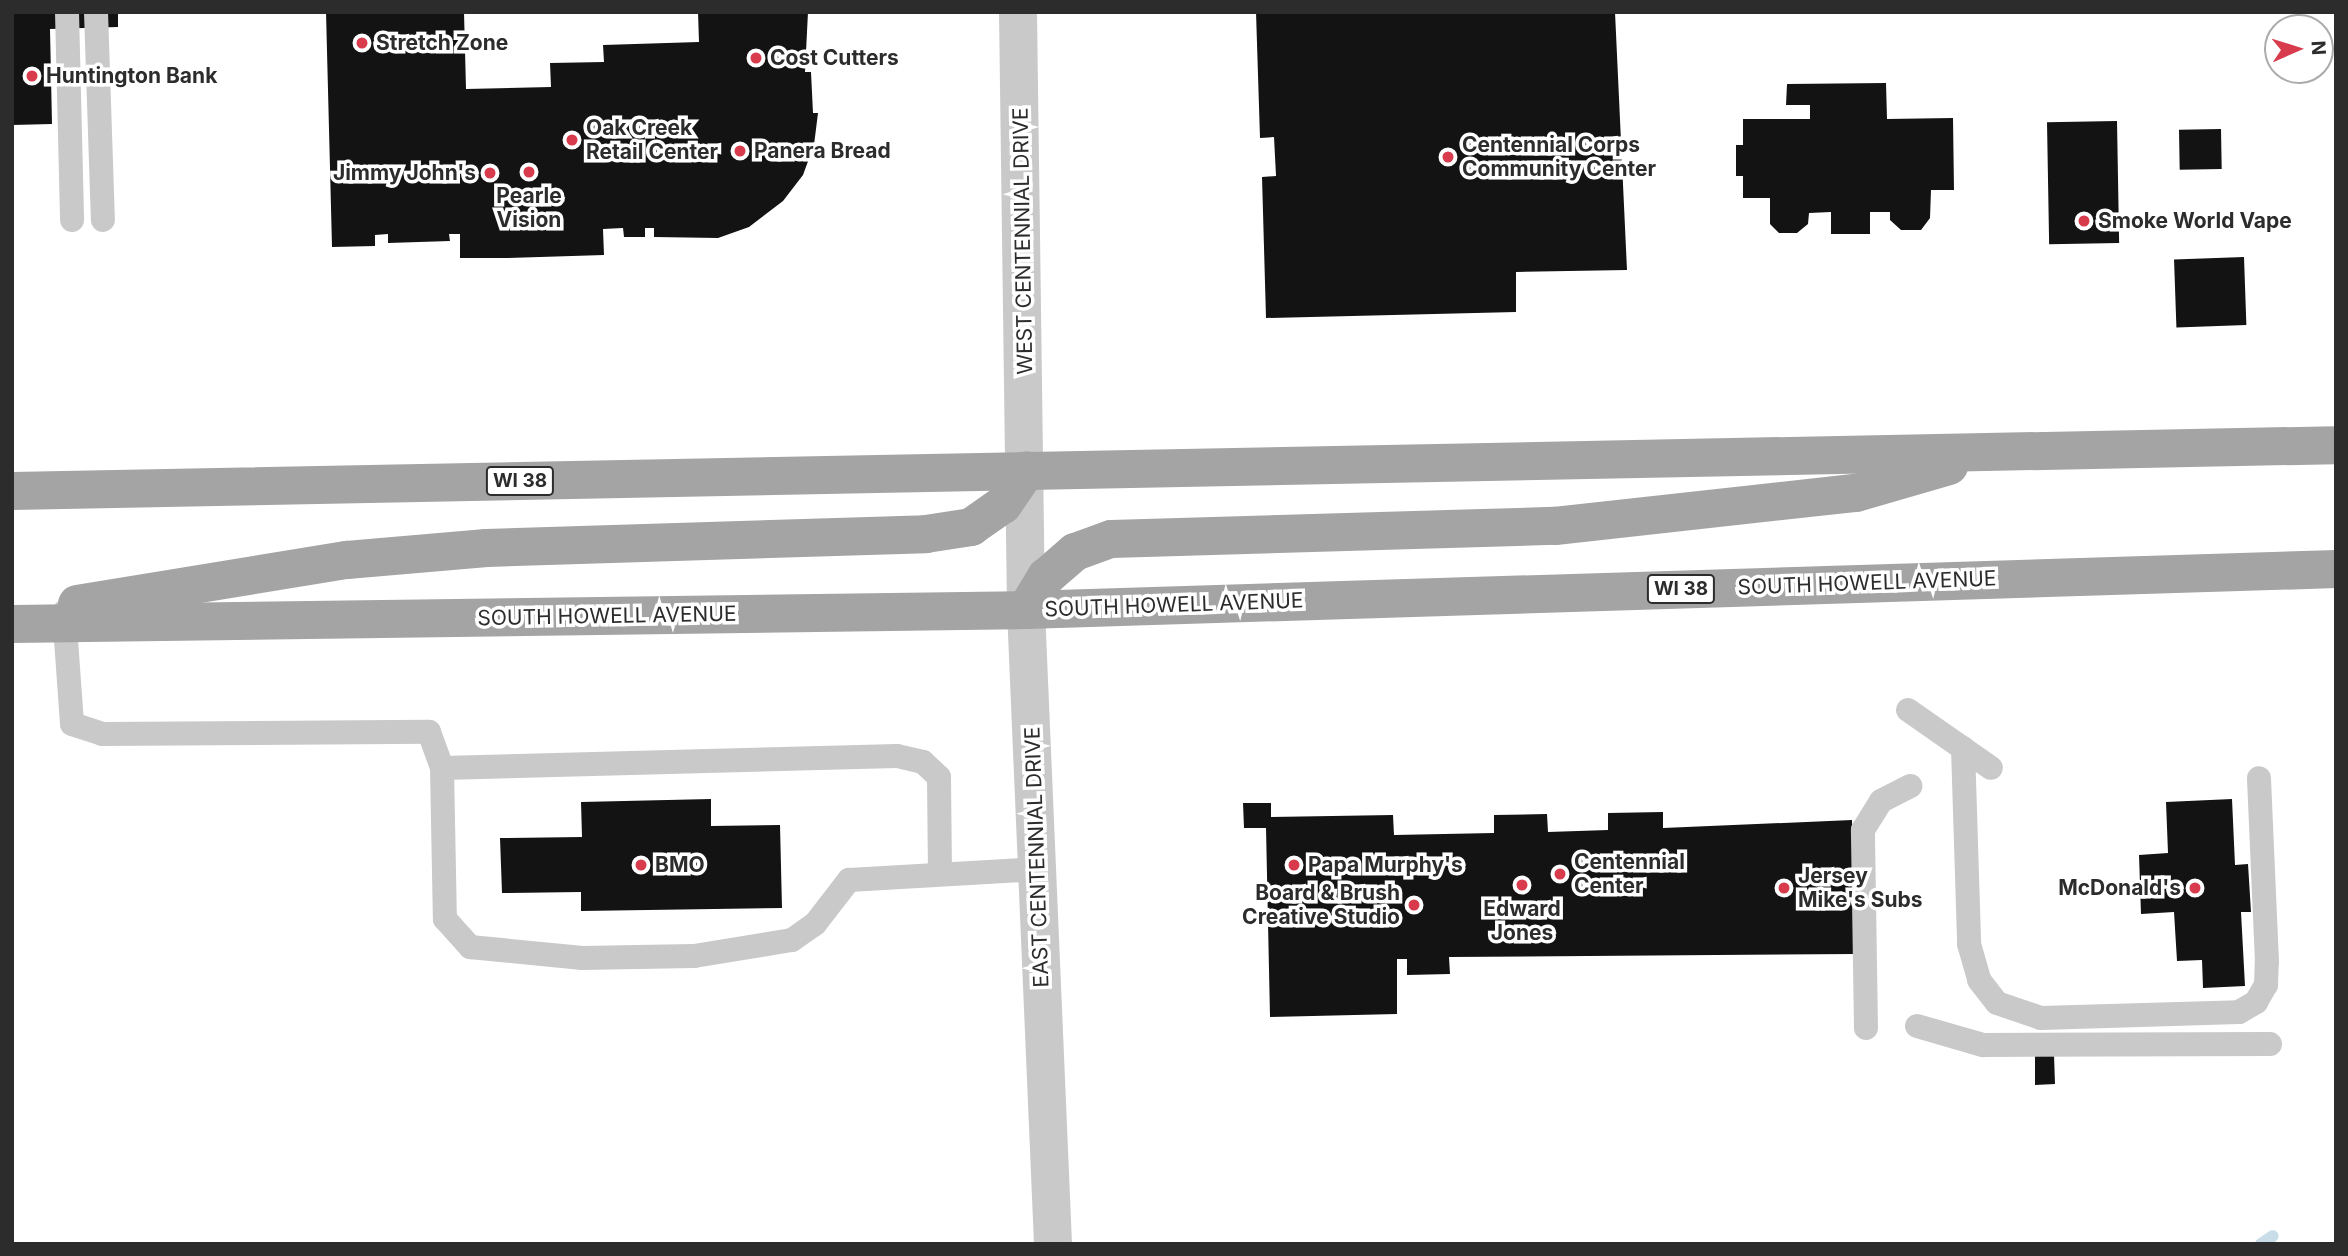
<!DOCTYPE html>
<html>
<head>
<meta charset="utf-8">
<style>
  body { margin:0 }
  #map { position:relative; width:2348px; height:1256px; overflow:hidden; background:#fff; font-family:Inter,sans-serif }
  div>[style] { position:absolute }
  .stream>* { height:12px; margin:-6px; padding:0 6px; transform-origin:6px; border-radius:6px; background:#c8dde8 }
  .building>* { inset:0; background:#131313; transform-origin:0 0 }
  .lane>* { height:24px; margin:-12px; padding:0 12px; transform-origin:12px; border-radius:12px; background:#c9c9c9 }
  .street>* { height:38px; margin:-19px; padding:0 19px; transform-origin:19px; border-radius:19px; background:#c9c9c9 }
  .primary>* { height:38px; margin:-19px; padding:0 19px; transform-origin:19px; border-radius:19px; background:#a4a4a4 }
  .dots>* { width:19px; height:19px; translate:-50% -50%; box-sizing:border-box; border:4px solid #fff; border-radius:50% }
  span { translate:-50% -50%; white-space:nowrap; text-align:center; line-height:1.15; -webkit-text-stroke:7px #fff; paint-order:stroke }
  .shield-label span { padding:2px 5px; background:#fff; border:2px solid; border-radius:5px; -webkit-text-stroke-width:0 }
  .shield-label { font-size:19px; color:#2c2c2c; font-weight:700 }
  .poi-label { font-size:21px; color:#2c2c2c; font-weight:700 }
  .left { translate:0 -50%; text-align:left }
  .right { translate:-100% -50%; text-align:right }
  .street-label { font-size:21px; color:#2c2c2c }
  .frame { position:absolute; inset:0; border:14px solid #2c2c2c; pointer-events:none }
  .north { position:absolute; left:2264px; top:14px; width:70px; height:70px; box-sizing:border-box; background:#fff; border:2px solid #ababab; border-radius:50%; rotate:87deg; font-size:19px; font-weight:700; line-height:28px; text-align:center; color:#2c2c2c }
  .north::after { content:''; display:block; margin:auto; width:24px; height:32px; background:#d73b4c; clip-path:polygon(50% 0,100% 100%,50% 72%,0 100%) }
</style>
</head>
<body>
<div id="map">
  <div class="stream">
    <i style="left:2261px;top:1244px;width:14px;rotate:-34deg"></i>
  </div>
  <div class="building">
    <i style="clip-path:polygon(12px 12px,118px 12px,118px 27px,50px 29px,52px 124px,12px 125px)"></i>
    <i style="clip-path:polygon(326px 12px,464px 12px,466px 89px,551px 87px,550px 63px,604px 62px,603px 45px,699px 42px,698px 12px,808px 12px,805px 72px,811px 72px,813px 113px,818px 113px,814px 145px,803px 175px,783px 201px,749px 227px,718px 238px,654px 237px,654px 228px,645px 228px,645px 237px,624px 237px,623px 228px,603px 229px,604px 255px,508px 258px,460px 258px,460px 234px,449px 234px,450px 241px,388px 243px,388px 234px,375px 235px,375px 246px,332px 247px)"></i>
    <i style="clip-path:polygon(1256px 12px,1615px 12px,1627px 270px,1516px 272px,1516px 312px,1266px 318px,1262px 177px,1276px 176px,1274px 137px,1260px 138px)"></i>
    <i style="clip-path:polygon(1886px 83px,1887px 119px,1953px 118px,1954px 190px,1931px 190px,1930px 218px,1921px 230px,1901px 230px,1890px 220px,1890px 212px,1870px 212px,1870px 234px,1831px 234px,1831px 212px,1809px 213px,1808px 224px,1797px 233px,1779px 233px,1770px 224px,1770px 198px,1743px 198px,1743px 176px,1736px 176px,1736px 145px,1743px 145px,1743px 119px,1810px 119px,1810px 105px,1786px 105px,1787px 84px)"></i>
    <i style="left:2117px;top:121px;width:122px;height:70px;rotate:89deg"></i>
    <i style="left:2221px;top:129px;width:40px;height:42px;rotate:89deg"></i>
    <i style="left:2244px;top:257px;width:68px;height:70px;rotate:88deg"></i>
    <i style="clip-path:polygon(711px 799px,711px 826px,780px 825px,782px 908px,581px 911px,581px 892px,502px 893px,500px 838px,582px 837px,581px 802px)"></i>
    <i style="clip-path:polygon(2232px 799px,2235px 865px,2248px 864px,2251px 912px,2241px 912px,2245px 986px,2203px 988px,2202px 960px,2177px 961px,2174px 912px,2141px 914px,2139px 855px,2168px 853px,2166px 802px)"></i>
    <i style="clip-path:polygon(1243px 803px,1271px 803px,1271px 817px,1393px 815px,1394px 835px,1494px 833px,1494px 815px,1547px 814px,1548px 832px,1608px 830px,1608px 813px,1663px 812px,1663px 828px,1852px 820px,1855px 954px,1449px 957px,1450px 974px,1407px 975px,1407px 959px,1397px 959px,1397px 1014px,1270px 1017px,1266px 828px,1244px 828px)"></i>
    <i style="clip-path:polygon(2035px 1053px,2054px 1055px,2055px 1084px,2035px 1085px)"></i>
  </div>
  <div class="lane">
    <i style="left:67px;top:12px;width:208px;rotate:88.6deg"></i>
    <i style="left:96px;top:12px;width:208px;rotate:88.1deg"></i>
    <i style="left:64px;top:612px;width:112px;rotate:85.9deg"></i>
    <i style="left:72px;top:724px;width:32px;rotate:18deg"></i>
    <i style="left:102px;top:734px;width:327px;rotate:-0.4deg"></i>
    <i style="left:429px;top:732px;width:38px;rotate:70deg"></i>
    <i style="left:1908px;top:710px;width:101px;rotate:34.9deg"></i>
    <i style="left:1963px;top:748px;width:196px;rotate:88.2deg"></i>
    <i style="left:1969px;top:944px;width:37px;rotate:74deg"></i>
    <i style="left:1979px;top:980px;width:29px;rotate:52deg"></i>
    <i style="left:1997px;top:1003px;width:46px;rotate:18.8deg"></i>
    <i style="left:2041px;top:1018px;width:198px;rotate:-1.7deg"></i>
    <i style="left:2239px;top:1012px;width:20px;rotate:-30deg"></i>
    <i style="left:2256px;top:1002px;width:20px;rotate:-60deg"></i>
    <i style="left:2266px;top:985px;width:23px;rotate:-88deg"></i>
    <i style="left:2267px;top:962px;width:184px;rotate:-92.5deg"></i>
    <i style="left:940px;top:874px;width:97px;rotate:-90.6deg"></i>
    <i style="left:939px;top:777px;width:22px;rotate:-137deg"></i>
    <i style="left:923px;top:762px;width:27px;rotate:-167deg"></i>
    <i style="left:897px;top:756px;width:455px;rotate:178.5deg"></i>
    <i style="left:442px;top:768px;width:151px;rotate:88.9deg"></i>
    <i style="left:445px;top:919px;width:38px;rotate:48deg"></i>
    <i style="left:470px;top:947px;width:113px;rotate:5.6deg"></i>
    <i style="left:582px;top:958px;width:112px;rotate:-1deg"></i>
    <i style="left:694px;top:956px;width:99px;rotate:-9.3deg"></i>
    <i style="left:792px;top:940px;width:28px;rotate:-35deg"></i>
    <i style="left:815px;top:924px;width:56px;rotate:-52.3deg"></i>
    <i style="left:849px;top:880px;width:188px;rotate:-3.3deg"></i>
    <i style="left:1917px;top:1026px;width:69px;rotate:16.1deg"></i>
    <i style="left:1983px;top:1045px;width:287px;rotate:-0.2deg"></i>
    <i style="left:1866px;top:1028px;width:198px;rotate:-90.9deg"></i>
    <i style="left:1863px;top:830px;width:34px;rotate:-58deg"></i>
    <i style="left:1881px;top:801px;width:33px;rotate:-27deg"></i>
  </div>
  <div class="street">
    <i style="left:1018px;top:12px;width:598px;rotate:89.23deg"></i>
    <i style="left:1026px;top:610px;width:635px;rotate:87.56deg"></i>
  </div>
  <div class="primary">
    <i style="left:12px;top:491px;width:2324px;rotate:-1.13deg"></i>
    <i style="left:77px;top:604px;width:274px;rotate:-9.3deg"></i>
    <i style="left:347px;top:560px;width:140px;rotate:-4.9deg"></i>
    <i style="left:486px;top:548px;width:440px;rotate:-1.8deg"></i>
    <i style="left:926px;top:534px;width:46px;rotate:-8.8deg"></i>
    <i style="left:971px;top:527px;width:39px;rotate:-35deg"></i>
    <i style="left:1003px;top:505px;width:42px;rotate:-55.6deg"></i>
    <i style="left:1026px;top:610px;width:39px;rotate:-59deg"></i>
    <i style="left:1046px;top:577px;width:38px;rotate:-41deg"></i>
    <i style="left:1075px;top:552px;width:38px;rotate:-20deg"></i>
    <i style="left:1111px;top:539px;width:444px;rotate:-1.7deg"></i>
    <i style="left:1555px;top:526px;width:303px;rotate:-6.3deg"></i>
    <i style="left:1856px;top:493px;width:97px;rotate:-16.2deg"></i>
    <i style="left:12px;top:624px;width:1014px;rotate:-0.79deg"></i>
    <i style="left:1026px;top:610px;width:1311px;rotate:-1.79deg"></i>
  </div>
  <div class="dots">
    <i style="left:362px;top:43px;background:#d73b4c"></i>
    <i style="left:756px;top:58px;background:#d73b4c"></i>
    <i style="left:32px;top:76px;background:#d73b4c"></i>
    <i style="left:572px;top:140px;background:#d73b4c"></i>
    <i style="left:740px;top:151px;background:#d73b4c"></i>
    <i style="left:1448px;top:157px;background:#d73b4c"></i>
    <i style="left:529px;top:172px;background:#d73b4c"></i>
    <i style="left:490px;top:173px;background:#d73b4c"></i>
    <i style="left:2084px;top:221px;background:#d73b4c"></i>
    <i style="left:641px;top:865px;background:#d73b4c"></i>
    <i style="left:1294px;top:865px;background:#d73b4c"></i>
    <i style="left:1560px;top:874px;background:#d73b4c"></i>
    <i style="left:1522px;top:885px;background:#d73b4c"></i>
    <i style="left:1784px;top:888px;background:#d73b4c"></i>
    <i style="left:2195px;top:888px;background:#d73b4c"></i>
    <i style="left:1414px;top:905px;background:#d73b4c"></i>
  </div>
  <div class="shield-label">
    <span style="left:520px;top:481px">WI 38</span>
    <span style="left:1681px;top:589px">WI 38</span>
  </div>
  <div class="poi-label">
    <span class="left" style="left:376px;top:43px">Stretch Zone</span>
    <span class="left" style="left:770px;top:58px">Cost Cutters</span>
    <span class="left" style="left:46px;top:76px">Huntington Bank</span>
    <span class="left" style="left:586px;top:140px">Oak Creek<br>Retail Center</span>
    <span class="left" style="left:1462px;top:157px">Centennial Corps<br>Community Center</span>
    <span class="left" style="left:754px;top:151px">Panera Bread</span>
    <span class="right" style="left:476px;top:173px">Jimmy John's</span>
    <span style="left:529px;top:208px">Pearle<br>Vision</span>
    <span class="left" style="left:2098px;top:221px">Smoke World Vape</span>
    <span class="left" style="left:1574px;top:874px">Centennial<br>Center</span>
    <span class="left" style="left:655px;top:865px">BMO</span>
    <span class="left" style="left:1308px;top:865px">Papa Murphy's</span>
    <span class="left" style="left:1798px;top:888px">Jersey<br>Mike's Subs</span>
    <span class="right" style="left:2181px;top:888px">McDonald's</span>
    <span class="right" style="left:1400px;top:905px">Board &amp; Brush<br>Creative Studio</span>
    <span style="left:1522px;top:921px">Edward<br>Jones</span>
  </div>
  <div class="street-label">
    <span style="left:1023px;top:241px;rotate:-91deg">WEST CENTENNIAL DRIVE</span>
    <span style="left:1867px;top:583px;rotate:-2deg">SOUTH HOWELL AVENUE</span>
    <span style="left:1174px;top:605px;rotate:-2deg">SOUTH HOWELL AVENUE</span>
    <span style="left:607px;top:616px;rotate:-1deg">SOUTH HOWELL AVENUE</span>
    <span style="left:1037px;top:857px;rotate:-92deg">EAST CENTENNIAL DRIVE</span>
  </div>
  <div class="frame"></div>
  <div class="north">N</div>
</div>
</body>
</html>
